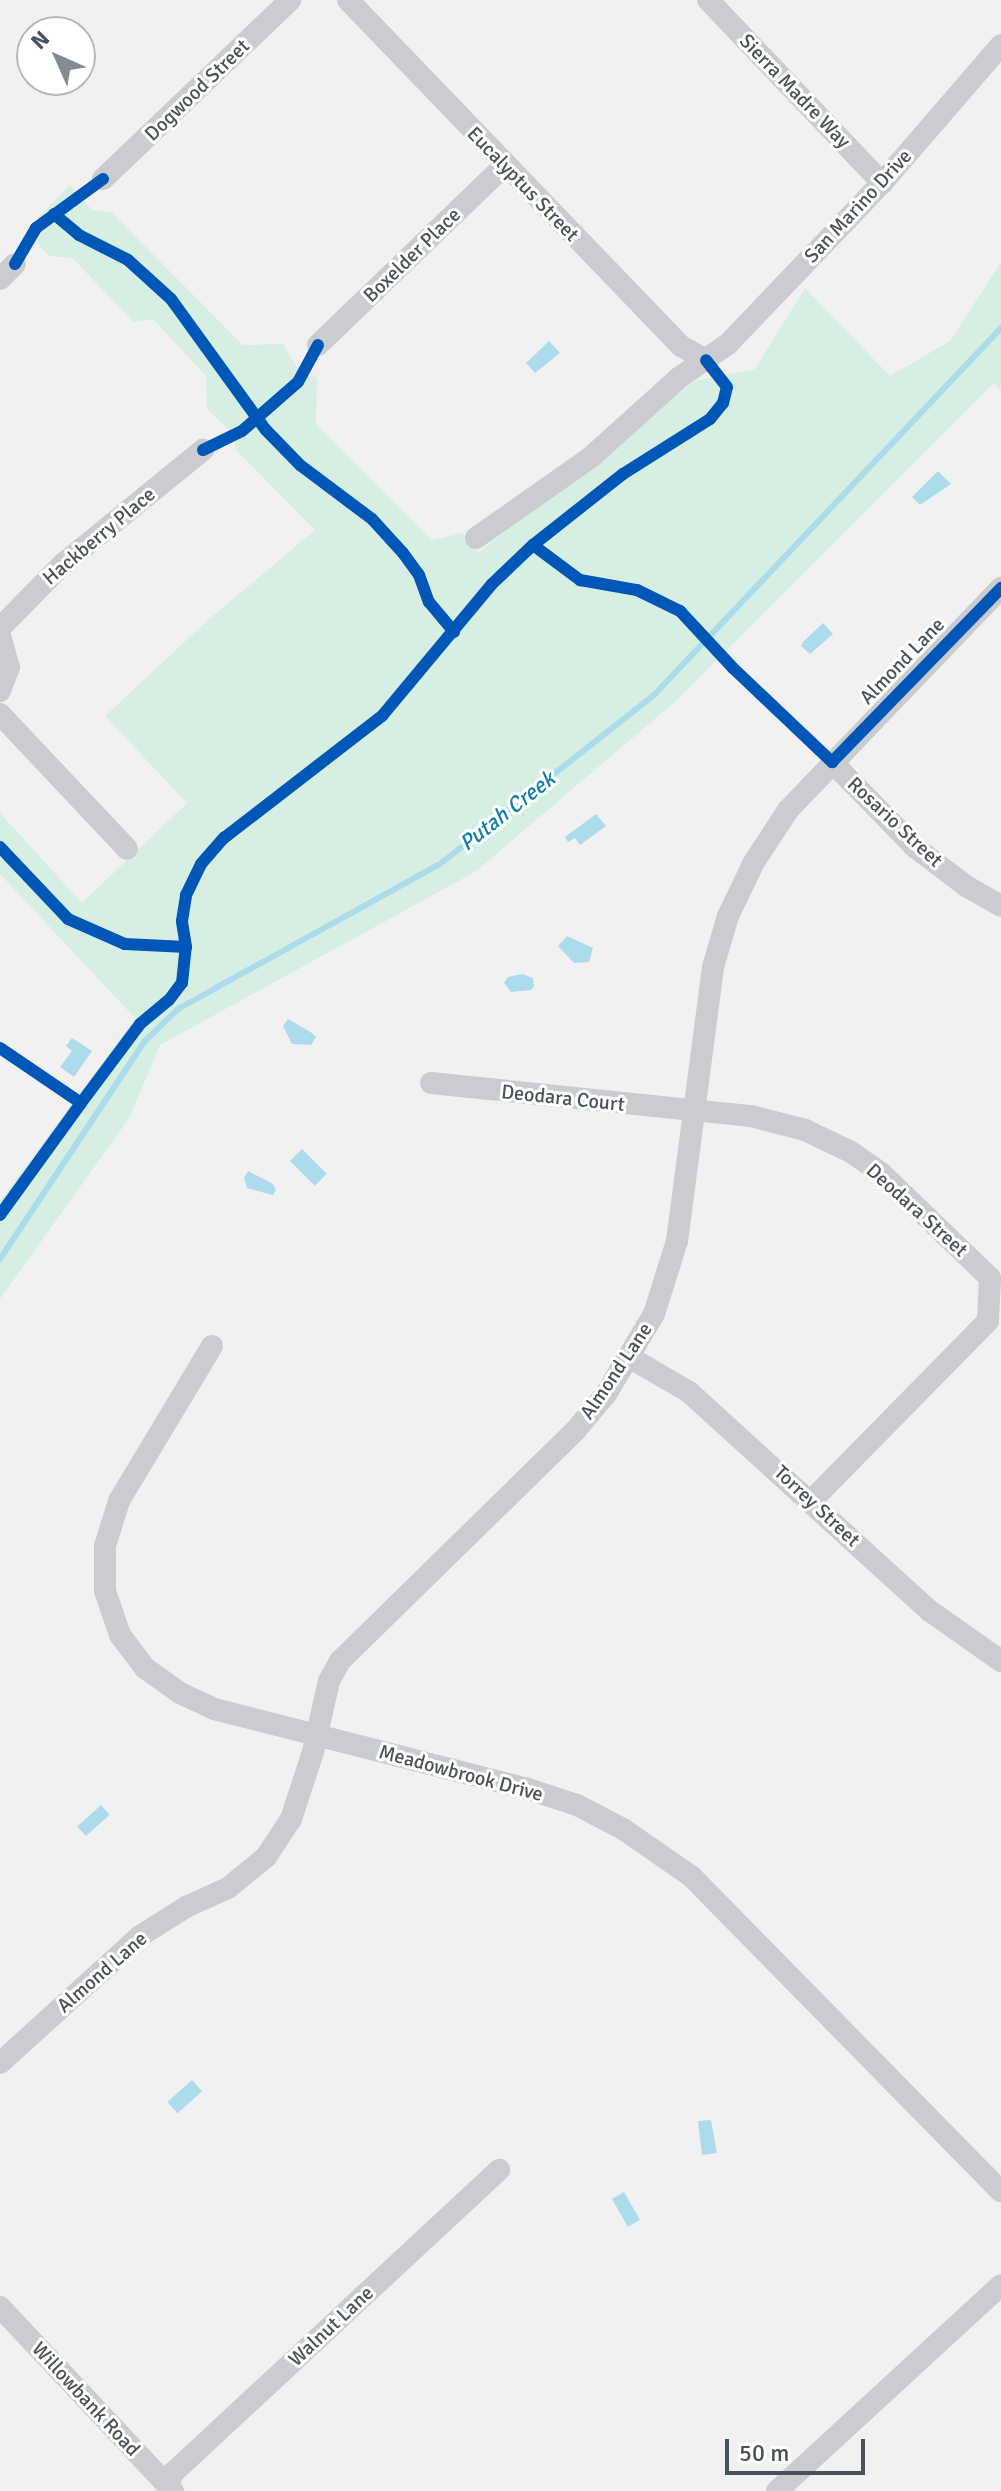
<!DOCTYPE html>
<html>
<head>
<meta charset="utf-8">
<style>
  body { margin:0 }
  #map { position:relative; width:1001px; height:2491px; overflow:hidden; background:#f1f1f1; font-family:Signika,sans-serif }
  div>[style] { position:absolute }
  .green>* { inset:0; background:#d6efe2 }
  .water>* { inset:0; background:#acdbec; transform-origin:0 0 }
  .stream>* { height:6px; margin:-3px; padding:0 3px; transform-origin:3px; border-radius:3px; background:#acdbec }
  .street>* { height:22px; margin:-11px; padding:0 11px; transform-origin:11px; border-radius:11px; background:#cacccf }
  .cycleway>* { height:12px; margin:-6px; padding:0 6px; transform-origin:6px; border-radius:6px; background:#0057b8 }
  span { translate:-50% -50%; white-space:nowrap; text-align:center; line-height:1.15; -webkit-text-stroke:6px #fff; paint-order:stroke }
  .street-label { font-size:20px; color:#48525d }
  .water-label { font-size:22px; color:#107fa8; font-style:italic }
  .north { position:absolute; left:16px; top:16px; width:80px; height:80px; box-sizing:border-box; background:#fff; border:2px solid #b6babe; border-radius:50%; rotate:315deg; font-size:22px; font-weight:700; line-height:32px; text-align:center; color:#48525d }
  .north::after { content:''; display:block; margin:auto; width:28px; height:36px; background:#838a91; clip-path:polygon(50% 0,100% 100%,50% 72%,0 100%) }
  .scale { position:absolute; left:725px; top:2439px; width:140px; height:36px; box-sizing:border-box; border:4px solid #48525d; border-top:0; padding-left:10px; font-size:24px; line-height:28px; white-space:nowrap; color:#48525d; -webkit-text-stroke:6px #fff; paint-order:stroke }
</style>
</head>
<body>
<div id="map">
  <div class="green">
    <i style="clip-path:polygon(70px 185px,92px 210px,111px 212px,243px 345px,283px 344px,297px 367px,307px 376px,317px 377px,316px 424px,432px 540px,463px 533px,478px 553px,694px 381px,755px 369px,805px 288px,890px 376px,950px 341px,1001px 262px,1001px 390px,994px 383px,677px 700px,475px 872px,160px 1045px,130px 1117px,0 1299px,0 1201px,135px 1018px,0 874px,0 813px,82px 903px,187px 803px,105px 716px,208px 620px,315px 530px,236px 450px,233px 434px,207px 409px,206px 376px,153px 319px,134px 322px,72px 258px,49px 256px,26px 230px)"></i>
  </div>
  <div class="water">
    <i style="clip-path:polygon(549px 341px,560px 353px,535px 373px,526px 363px)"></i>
    <i style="clip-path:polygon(938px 471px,951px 484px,920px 505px,912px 497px)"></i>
    <i style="clip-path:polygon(823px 623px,833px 634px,810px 654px,801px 646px,803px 642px)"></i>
    <i style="clip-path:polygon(596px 814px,606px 826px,580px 845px,575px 838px,568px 842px,565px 837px)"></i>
    <i style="clip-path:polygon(567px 936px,593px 948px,589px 962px,574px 963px,558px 946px)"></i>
    <i style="clip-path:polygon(522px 974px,533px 978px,534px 986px,531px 990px,511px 992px,504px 983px,508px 977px)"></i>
    <i style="clip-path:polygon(288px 1019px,312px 1033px,316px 1037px,311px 1045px,292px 1044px,283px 1026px)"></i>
    <i style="clip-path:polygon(72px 1038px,92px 1051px,74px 1077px,60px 1067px,72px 1051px,66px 1046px)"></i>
    <i style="left:302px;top:1149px;width:35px;height:17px;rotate:45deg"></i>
    <i style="clip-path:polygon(248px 1171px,273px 1184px,276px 1190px,273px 1195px,247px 1188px,244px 1178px)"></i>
    <i style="left:101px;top:1805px;width:13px;height:32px;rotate:48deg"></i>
    <i style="left:192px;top:2080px;width:15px;height:33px;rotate:48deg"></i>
    <i style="clip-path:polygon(711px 2120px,717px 2153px,702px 2155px,698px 2121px)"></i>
    <i style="left:624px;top:2192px;width:32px;height:14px;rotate:60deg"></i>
  </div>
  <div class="stream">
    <i style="left:0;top:1259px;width:260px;rotate:-56.4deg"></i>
    <i style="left:144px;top:1042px;width:47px;rotate:-44.1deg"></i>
    <i style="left:178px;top:1009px;width:299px;rotate:-29deg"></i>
    <i style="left:440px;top:864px;width:273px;rotate:-38.3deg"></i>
    <i style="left:654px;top:695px;width:505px;rotate:-46.6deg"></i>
  </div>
  <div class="street">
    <i style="left:348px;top:0;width:480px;rotate:46.1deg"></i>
    <i style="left:681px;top:346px;width:29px;rotate:29deg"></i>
    <i style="left:708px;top:0;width:253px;rotate:46.4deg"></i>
    <i style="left:103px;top:179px;width:259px;rotate:-43.7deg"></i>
    <i style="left:0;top:279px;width:21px;rotate:-45deg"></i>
    <i style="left:318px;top:345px;width:260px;rotate:-43.9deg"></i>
    <i style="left:476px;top:538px;width:139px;rotate:-35.1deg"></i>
    <i style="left:590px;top:458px;width:121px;rotate:-42deg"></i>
    <i style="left:680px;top:377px;width:58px;rotate:-34.5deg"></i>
    <i style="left:728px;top:344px;width:223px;rotate:-46.3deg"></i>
    <i style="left:882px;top:183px;width:182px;rotate:-49.2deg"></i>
    <i style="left:0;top:628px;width:90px;rotate:-45.5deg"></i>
    <i style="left:63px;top:564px;width:181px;rotate:-39.2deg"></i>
    <i style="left:0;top:636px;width:32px;rotate:74deg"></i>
    <i style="left:9px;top:667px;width:26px;rotate:111deg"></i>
    <i style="left:0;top:714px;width:185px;rotate:46.7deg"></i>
    <i style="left:832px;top:762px;width:120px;rotate:45.7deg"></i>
    <i style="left:916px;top:848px;width:63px;rotate:37.2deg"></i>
    <i style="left:966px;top:886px;width:40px;rotate:29.7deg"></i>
    <i style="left:431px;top:1083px;width:322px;rotate:5.9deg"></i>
    <i style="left:751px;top:1116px;width:56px;rotate:14.5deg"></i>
    <i style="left:805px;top:1130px;width:51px;rotate:25.6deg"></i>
    <i style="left:851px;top:1152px;width:37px;rotate:35deg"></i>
    <i style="left:881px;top:1173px;width:151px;rotate:43.9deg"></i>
    <i style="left:990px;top:1278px;width:43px;rotate:92.7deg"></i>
    <i style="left:988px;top:1321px;width:252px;rotate:134.5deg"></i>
    <i style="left:212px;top:1346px;width:181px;rotate:121deg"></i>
    <i style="left:119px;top:1501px;width:47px;rotate:107.3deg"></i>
    <i style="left:105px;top:1546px;width:45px;rotate:90deg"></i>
    <i style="left:105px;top:1591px;width:46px;rotate:71.2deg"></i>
    <i style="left:120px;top:1635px;width:41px;rotate:52.9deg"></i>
    <i style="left:145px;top:1668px;width:43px;rotate:35.5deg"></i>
    <i style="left:180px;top:1693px;width:38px;rotate:25deg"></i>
    <i style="left:214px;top:1709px;width:321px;rotate:14.3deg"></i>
    <i style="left:525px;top:1788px;width:55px;rotate:18.1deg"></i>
    <i style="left:577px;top:1805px;width:52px;rotate:27.6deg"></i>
    <i style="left:623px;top:1829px;width:83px;rotate:34.7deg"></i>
    <i style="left:691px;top:1876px;width:442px;rotate:45.5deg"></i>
    <i style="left:629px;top:1357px;width:69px;rotate:30.3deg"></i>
    <i style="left:689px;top:1392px;width:326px;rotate:42.3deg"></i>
    <i style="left:930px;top:1611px;width:87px;rotate:35.2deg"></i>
    <i style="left:0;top:2063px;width:189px;rotate:-42.2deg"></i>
    <i style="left:140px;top:1936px;width:54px;rotate:-32.2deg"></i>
    <i style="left:186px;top:1907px;width:46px;rotate:-24.3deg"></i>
    <i style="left:228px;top:1888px;width:49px;rotate:-39.2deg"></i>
    <i style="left:266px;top:1857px;width:45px;rotate:-56.7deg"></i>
    <i style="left:291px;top:1819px;width:71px;rotate:-71.8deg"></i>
    <i style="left:313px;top:1752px;width:73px;rotate:-77.3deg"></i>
    <i style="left:329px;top:1681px;width:23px;rotate:-61deg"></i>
    <i style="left:340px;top:1661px;width:329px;rotate:-44.4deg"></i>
    <i style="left:575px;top:1431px;width:48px;rotate:-50deg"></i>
    <i style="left:606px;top:1394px;width:93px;rotate:-59deg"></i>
    <i style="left:654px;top:1314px;width:77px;rotate:-72.5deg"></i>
    <i style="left:677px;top:1241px;width:276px;rotate:-82.5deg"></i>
    <i style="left:713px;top:967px;width:53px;rotate:-73.6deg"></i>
    <i style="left:728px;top:916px;width:60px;rotate:-64.3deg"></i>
    <i style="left:754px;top:862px;width:62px;rotate:-56.8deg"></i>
    <i style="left:788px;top:810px;width:308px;rotate:-46.2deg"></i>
    <i style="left:0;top:2307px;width:253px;rotate:46.8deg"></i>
    <i style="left:167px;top:2485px;width:15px;rotate:-62deg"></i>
    <i style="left:174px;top:2472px;width:444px;rotate:-42.9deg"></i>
    <i style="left:777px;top:2491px;width:304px;rotate:-42.6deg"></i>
  </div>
  <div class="cycleway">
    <i style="left:54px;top:214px;width:33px;rotate:40deg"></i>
    <i style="left:79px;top:235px;width:55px;rotate:27deg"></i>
    <i style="left:128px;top:260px;width:58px;rotate:42.2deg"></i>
    <i style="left:171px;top:299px;width:162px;rotate:54.1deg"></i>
    <i style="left:266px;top:430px;width:49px;rotate:45.8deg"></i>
    <i style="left:300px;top:465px;width:90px;rotate:36.9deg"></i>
    <i style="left:372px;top:519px;width:46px;rotate:47.6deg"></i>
    <i style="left:403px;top:553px;width:27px;rotate:54deg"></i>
    <i style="left:419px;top:575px;width:29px;rotate:70deg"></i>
    <i style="left:429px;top:602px;width:39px;rotate:50deg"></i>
    <i style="left:15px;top:264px;width:42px;rotate:-59.7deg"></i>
    <i style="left:36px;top:228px;width:83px;rotate:-36.2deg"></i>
    <i style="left:203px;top:450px;width:43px;rotate:-26deg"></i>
    <i style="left:242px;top:431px;width:74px;rotate:-41.2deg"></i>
    <i style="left:298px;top:382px;width:42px;rotate:-61.6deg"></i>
    <i style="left:533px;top:545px;width:59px;rotate:36.7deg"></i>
    <i style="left:580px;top:580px;width:58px;rotate:10deg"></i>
    <i style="left:637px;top:590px;width:48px;rotate:26deg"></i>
    <i style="left:680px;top:611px;width:78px;rotate:47.1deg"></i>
    <i style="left:733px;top:668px;width:137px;rotate:43.5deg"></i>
    <i style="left:832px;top:762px;width:243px;rotate:-45.8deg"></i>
    <i style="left:0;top:847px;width:99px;rotate:46.6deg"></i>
    <i style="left:68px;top:919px;width:62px;rotate:23.7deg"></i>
    <i style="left:125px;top:944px;width:61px;rotate:2.8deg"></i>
    <i style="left:186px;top:947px;width:26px;rotate:-99deg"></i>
    <i style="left:182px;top:921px;width:26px;rotate:-81deg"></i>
    <i style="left:186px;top:895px;width:34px;rotate:-64deg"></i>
    <i style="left:201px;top:864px;width:35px;rotate:-49deg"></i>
    <i style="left:224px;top:838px;width:200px;rotate:-37.7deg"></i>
    <i style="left:382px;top:716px;width:172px;rotate:-50.2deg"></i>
    <i style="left:492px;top:584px;width:57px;rotate:-43.6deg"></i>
    <i style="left:533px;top:545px;width:115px;rotate:-38.3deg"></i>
    <i style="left:623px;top:474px;width:103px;rotate:-32.3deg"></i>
    <i style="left:710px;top:419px;width:21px;rotate:-51deg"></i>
    <i style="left:723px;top:403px;width:16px;rotate:-76deg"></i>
    <i style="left:727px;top:387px;width:34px;rotate:-128deg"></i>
    <i style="left:0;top:1048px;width:98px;rotate:34.2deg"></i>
    <i style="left:81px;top:1103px;width:99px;rotate:-53.2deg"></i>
    <i style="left:140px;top:1024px;width:38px;rotate:-40deg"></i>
    <i style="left:169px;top:1000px;width:21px;rotate:-53deg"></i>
    <i style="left:182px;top:983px;width:36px;rotate:-84deg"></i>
    <i style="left:0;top:1215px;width:138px;rotate:-54.1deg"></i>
  </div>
  <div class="street-label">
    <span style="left:197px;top:90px;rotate:-44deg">Dogwood Street</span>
    <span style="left:795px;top:91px;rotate:46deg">Sierra Madre Way</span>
    <span style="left:523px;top:184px;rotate:46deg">Eucalyptus Street</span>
    <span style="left:858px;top:206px;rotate:-47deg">San Marino Drive</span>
    <span style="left:412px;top:255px;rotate:-44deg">Boxelder Place</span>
    <span style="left:99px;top:536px;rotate:-40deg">Hackberry Place</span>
    <span style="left:902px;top:661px;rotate:-46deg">Almond Lane</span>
    <span style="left:895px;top:822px;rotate:43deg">Rosario Street</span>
    <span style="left:563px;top:1098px;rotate:6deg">Deodara Court</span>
    <span style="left:917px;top:1210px;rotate:42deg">Deodara Street</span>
    <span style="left:616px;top:1371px;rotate:-56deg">Almond Lane</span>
    <span style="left:817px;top:1506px;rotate:43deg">Torrey Street</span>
    <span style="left:461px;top:1773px;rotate:15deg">Meadowbrook Drive</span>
    <span style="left:102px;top:1972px;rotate:-41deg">Almond Lane</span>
    <span style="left:331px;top:2326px;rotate:-43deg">Walnut Lane</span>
    <span style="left:86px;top:2399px;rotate:47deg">Willowbank Road</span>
  </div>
  <div class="water-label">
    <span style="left:507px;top:811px;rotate:-38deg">Putah Creek</span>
  </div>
  <div class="north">N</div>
  <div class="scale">50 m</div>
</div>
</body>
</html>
